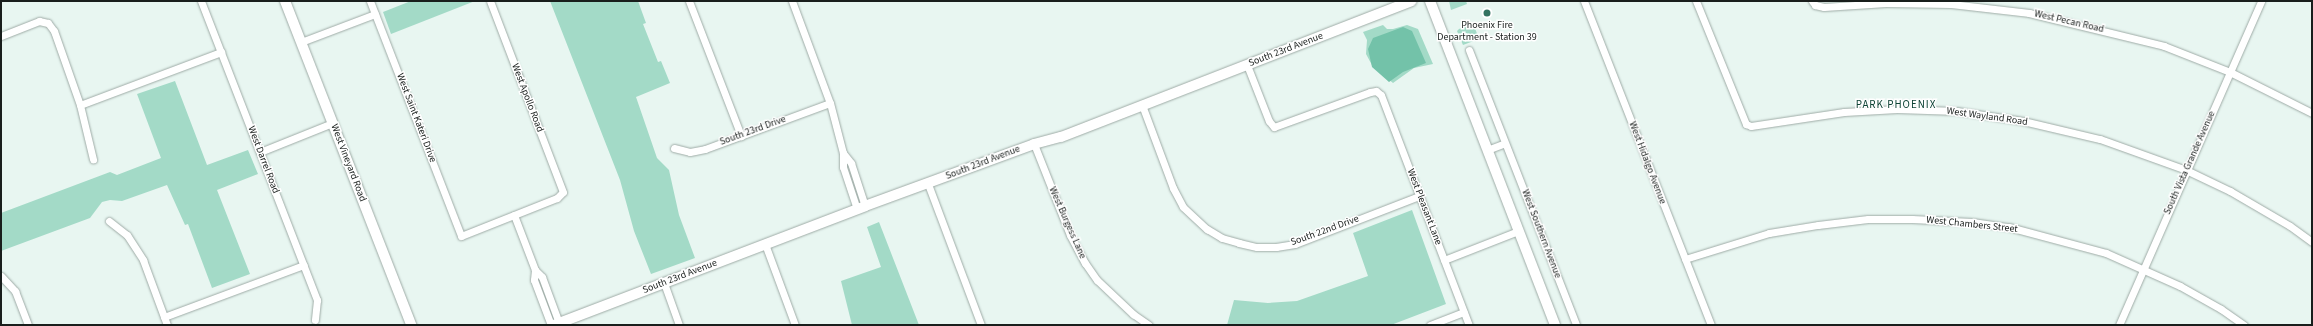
<!DOCTYPE html>
<html>
<head>
<meta charset="utf-8">
<style>
  body { margin:0 }
  #map { position:relative; width:2313px; height:326px; overflow:hidden; background:#e8f6f1; font-family:"Source Sans 3",sans-serif }
  div>[style] { position:absolute }
  .green>* { inset:0; background:#a3dac7 }
  .water>* { inset:0; background:#73c2a9 }
  .roads { filter:drop-shadow(0 0 1px #9eaba6) drop-shadow(0 0 1px #9eaba6) }
  .street>* { height:7px; margin:-3.5px; padding:0 3.5px; transform-origin:3.5px; border-radius:3.5px; background:#fff }
  .secondary>* { height:10px; margin:-5px; padding:0 5px; transform-origin:5px; border-radius:5px; background:#fff }
  .dots>* { width:11px; height:11px; translate:-50% -50%; box-sizing:border-box; border:2px solid #fff; border-radius:50% }
  span { translate:-50% -50%; white-space:nowrap; text-align:center; line-height:1.15; -webkit-text-stroke:3px #fff; paint-order:stroke }
  .street-label { font-size:10px; color:#191e1c }
  .poi-label { font-size:10px; color:#191e1c }
  .neighbourhood-label { font-size:11px; color:#0d4335; letter-spacing:1px }
  .frame { position:absolute; inset:0; border:2px solid #191e1c; pointer-events:none }
</style>
</head>
<body>
<div id="map">
  <div class="green">
    <i style="clip-path:polygon(411px 1px,475px 1px,391px 34px,383px 12px)"></i>
    <i style="clip-path:polygon(550px 1px,638px 1px,646px 23px,643px 24px,658px 62px,661px 61px,670px 83px,636px 97px,657px 158px,669px 170px,679px 215px,695px 258px,651px 274px,634px 231px,620px 180px)"></i>
    <i style="clip-path:polygon(1449px 1px,1466px 1px,1467px 4px,1451px 10px)"></i>
    <i style="clip-path:polygon(1473px 23px,1479px 39px,1463px 45px,1457px 31px,1459px 29px)"></i>
    <i style="clip-path:polygon(1383px 25px,1387px 29px,1393px 29px,1407px 25px,1418px 29px,1433px 64px,1414px 68px,1393px 83px,1373px 67px,1366px 54px,1367px 40px,1363px 32px)"></i>
    <i style="clip-path:polygon(175px 81px,207px 165px,248px 150px,258px 174px,217px 190px,250px 274px,212px 288px,188px 224px,185px 225px,167px 185px,122px 201px,110px 200px,102px 202px,90px 218px,1px 251px,1px 213px,110px 172px,117px 175px,161px 158px,137px 94px)"></i>
    <i style="clip-path:polygon(1412px 210px,1446px 304px,1391px 325px,1227px 325px,1234px 300px,1268px 303px,1297px 301px,1368px 276px,1353px 233px)"></i>
    <i style="clip-path:polygon(879px 222px,919px 325px,852px 325px,841px 281px,881px 267px,867px 227px)"></i>
  </div>
  <div class="water">
    <i style="clip-path:polygon(1403px 27px,1412px 31px,1426px 63px,1403px 72px,1389px 82px,1372px 67px,1368px 49px,1373px 38px)"></i>
  </div>
  <div class="roads">
    <div class="street">
      <i style="left:201px;top:1px;width:321px;rotate:68.8deg"></i>
      <i style="left:317px;top:300px;width:20px;rotate:96deg"></i>
      <i style="left:370px;top:1px;width:252px;rotate:68.8deg"></i>
      <i style="left:461px;top:236px;width:103px;rotate:-21.6deg"></i>
      <i style="left:557px;top:198px;width:8px;rotate:-45deg"></i>
      <i style="left:563px;top:192px;width:204px;rotate:-110.9deg"></i>
      <i style="left:689px;top:1px;width:145px;rotate:68.9deg"></i>
      <i style="left:792px;top:1px;width:109px;rotate:69.6deg"></i>
      <i style="left:830px;top:103px;width:52px;rotate:75.4deg"></i>
      <i style="left:843px;top:153px;width:14px;rotate:90deg"></i>
      <i style="left:843px;top:167px;width:44px;rotate:71.6deg"></i>
      <i style="left:1584px;top:1px;width:348px;rotate:68.6deg"></i>
      <i style="left:1696px;top:1px;width:133px;rotate:67.9deg"></i>
      <i style="left:1746px;top:124px;width:5px;rotate:22deg"></i>
      <i style="left:1751px;top:126px;width:94px;rotate:-8.6deg"></i>
      <i style="left:1844px;top:112px;width:53px;rotate:-3.2deg"></i>
      <i style="left:1897px;top:109px;width:60px;rotate:1.9deg"></i>
      <i style="left:1957px;top:111px;width:67px;rotate:8.6deg"></i>
      <i style="left:2023px;top:121px;width:79px;rotate:13.2deg"></i>
      <i style="left:2100px;top:139px;width:91px;rotate:19.8deg"></i>
      <i style="left:2186px;top:170px;width:49px;rotate:25.5deg"></i>
      <i style="left:2230px;top:191px;width:69px;rotate:30.3deg"></i>
      <i style="left:2290px;top:226px;width:27px;rotate:36deg"></i>
      <i style="left:1812px;top:1px;width:5px;rotate:53deg"></i>
      <i style="left:1815px;top:5px;width:9px;rotate:13deg"></i>
      <i style="left:1824px;top:7px;width:62px;rotate:-3.7deg"></i>
      <i style="left:1886px;top:3px;width:65px;rotate:0.9deg"></i>
      <i style="left:1951px;top:4px;width:79px;rotate:6.6deg"></i>
      <i style="left:2029px;top:13px;width:139px;rotate:13.7deg"></i>
      <i style="left:2164px;top:46px;width:71px;rotate:21.5deg"></i>
      <i style="left:2230px;top:72px;width:92px;rotate:26.6deg"></i>
      <i style="left:1px;top:36px;width:41px;rotate:-21.5deg"></i>
      <i style="left:39px;top:21px;width:9px;rotate:13deg"></i>
      <i style="left:48px;top:23px;width:10px;rotate:53deg"></i>
      <i style="left:54px;top:31px;width:78px;rotate:70.6deg"></i>
      <i style="left:80px;top:105px;width:56px;rotate:76.5deg"></i>
      <i style="left:301px;top:42px;width:79px;rotate:-20.7deg"></i>
      <i style="left:1469px;top:50px;width:295px;rotate:68.7deg"></i>
      <i style="left:1247px;top:65px;width:60px;rotate:68.6deg"></i>
      <i style="left:1269px;top:121px;width:8px;rotate:50deg"></i>
      <i style="left:1274px;top:127px;width:102px;rotate:-20deg"></i>
      <i style="left:1370px;top:92px;width:6px;rotate:-9deg"></i>
      <i style="left:1376px;top:91px;width:6px;rotate:39deg"></i>
      <i style="left:1381px;top:95px;width:246px;rotate:69.1deg"></i>
      <i style="left:80px;top:105px;width:151px;rotate:-20.6deg"></i>
      <i style="left:1142px;top:105px;width:89px;rotate:69.5deg"></i>
      <i style="left:1173px;top:188px;width:21px;rotate:62deg"></i>
      <i style="left:1183px;top:207px;width:33px;rotate:43deg"></i>
      <i style="left:1207px;top:229px;width:17px;rotate:31deg"></i>
      <i style="left:1222px;top:238px;width:18px;rotate:16deg"></i>
      <i style="left:1239px;top:243px;width:18px;rotate:13deg"></i>
      <i style="left:1257px;top:247px;width:19px"></i>
      <i style="left:1276px;top:247px;width:19px;rotate:-9deg"></i>
      <i style="left:1295px;top:244px;width:133px;rotate:-21.2deg"></i>
      <i style="left:1034px;top:144px;width:98px;rotate:68.4deg"></i>
      <i style="left:1070px;top:235px;width:32px;rotate:62deg"></i>
      <i style="left:1085px;top:263px;width:21px;rotate:55deg"></i>
      <i style="left:1097px;top:280px;width:50px;rotate:43.4deg"></i>
      <i style="left:1133px;top:314px;width:19px;rotate:35deg"></i>
      <i style="left:674px;top:148px;width:16px;rotate:14deg"></i>
      <i style="left:690px;top:152px;width:15px;rotate:-11deg"></i>
      <i style="left:705px;top:149px;width:133px;rotate:-20.2deg"></i>
      <i style="left:1487px;top:150px;width:19px;rotate:-21deg"></i>
      <i style="left:260px;top:152px;width:78px;rotate:-21.9deg"></i>
      <i style="left:843px;top:153px;width:13px;rotate:51deg"></i>
      <i style="left:851px;top:163px;width:45px;rotate:72deg"></i>
      <i style="left:928px;top:184px;width:151px;rotate:69.4deg"></i>
      <i style="left:514px;top:215px;width:59px;rotate:69.1deg"></i>
      <i style="left:535px;top:270px;width:10px;rotate:96deg"></i>
      <i style="left:534px;top:280px;width:48px;rotate:69.3deg"></i>
      <i style="left:109px;top:221px;width:23px;rotate:38deg"></i>
      <i style="left:127px;top:235px;width:30px;rotate:57deg"></i>
      <i style="left:143px;top:260px;width:69px;rotate:69.7deg"></i>
      <i style="left:765px;top:244px;width:86px;rotate:69.7deg"></i>
      <i style="left:1685px;top:259px;width:88px;rotate:-17.2deg"></i>
      <i style="left:1769px;top:233px;width:50px;rotate:-9.3deg"></i>
      <i style="left:1818px;top:225px;width:50px;rotate:-6.8deg"></i>
      <i style="left:1868px;top:219px;width:44px"></i>
      <i style="left:1912px;top:219px;width:60px;rotate:2.9deg"></i>
      <i style="left:1972px;top:222px;width:37px;rotate:8deg"></i>
      <i style="left:2009px;top:227px;width:100px;rotate:15deg"></i>
      <i style="left:2106px;top:253px;width:81px;rotate:24deg"></i>
      <i style="left:2180px;top:286px;width:47px;rotate:29.3deg"></i>
      <i style="left:2221px;top:309px;width:28px;rotate:35deg"></i>
      <i style="left:1444px;top:260px;width:79px;rotate:-21.4deg"></i>
      <i style="left:535px;top:270px;width:10px;rotate:45deg"></i>
      <i style="left:542px;top:277px;width:49px;rotate:69.7deg"></i>
      <i style="left:1px;top:276px;width:21px;rotate:47deg"></i>
      <i style="left:15px;top:291px;width:36px;rotate:69deg"></i>
      <i style="left:664px;top:283px;width:45px;rotate:70.3deg"></i>
      <i style="left:164px;top:317px;width:149px;rotate:-20.4deg"></i>
      <i style="left:1430px;top:325px;width:36px;rotate:-21deg"></i>
      <i style="left:2119px;top:325px;width:354px;rotate:-66.3deg"></i>
    </div>
    <div class="secondary">
      <i style="left:285px;top:1px;width:348px;rotate:68.7deg"></i>
      <i style="left:1430px;top:1px;width:347px;rotate:68.9deg"></i>
      <i style="left:554px;top:325px;width:333px;rotate:-20.9deg"></i>
      <i style="left:865px;top:206px;width:180px;rotate:-20.1deg"></i>
      <i style="left:1034px;top:144px;width:28px;rotate:-15deg"></i>
      <i style="left:1061px;top:137px;width:376px;rotate:-21.2deg"></i>
    </div>
  </div>
  <div class="dots">
    <i style="left:1487px;top:13px;background:#347361"></i>
  </div>
  <div class="street-label">
    <span style="left:2069px;top:22px;rotate:13deg">West Pecan Road</span>
    <span style="left:1286px;top:50px;rotate:-21deg">South 23rd Avenue</span>
    <span style="left:527px;top:98px;rotate:69deg">West Apollo Road</span>
    <span style="left:1987px;top:117px;rotate:8deg">West Wayland Road</span>
    <span style="left:416px;top:118px;rotate:69deg">West Saint Kateri Drive</span>
    <span style="left:753px;top:131px;rotate:-20deg">South 23rd Drive</span>
    <span style="left:263px;top:160px;rotate:69deg">West Darrel Road</span>
    <span style="left:348px;top:163px;rotate:69deg">West Vineyard Road</span>
    <span style="left:983px;top:163px;rotate:-21deg">South 23rd Avenue</span>
    <span style="left:1647px;top:163px;rotate:69deg">West Hidalgo Avenue</span>
    <span style="left:2190px;top:163px;rotate:-66deg">South Vista Grande Avenue</span>
    <span style="left:1424px;top:207px;rotate:69deg">West Pleasant Lane</span>
    <span style="left:1067px;top:223px;rotate:66deg">West Burgess Lane</span>
    <span style="left:1972px;top:225px;rotate:6deg">West Chambers Street</span>
    <span style="left:1325px;top:231px;rotate:-20deg">South 22nd Drive</span>
    <span style="left:1541px;top:234px;rotate:69deg">West Southern Avenue</span>
    <span style="left:680px;top:277px;rotate:-21deg">South 23rd Avenue</span>
  </div>
  <div class="poi-label">
    <span style="left:1487px;top:31px">Phoenix Fire<br>Department - Station 39</span>
  </div>
  <div class="neighbourhood-label">
    <span style="left:1896px;top:105px">PARK PHOENIX</span>
  </div>
  <div class="frame"></div>
</div>
</body>
</html>
